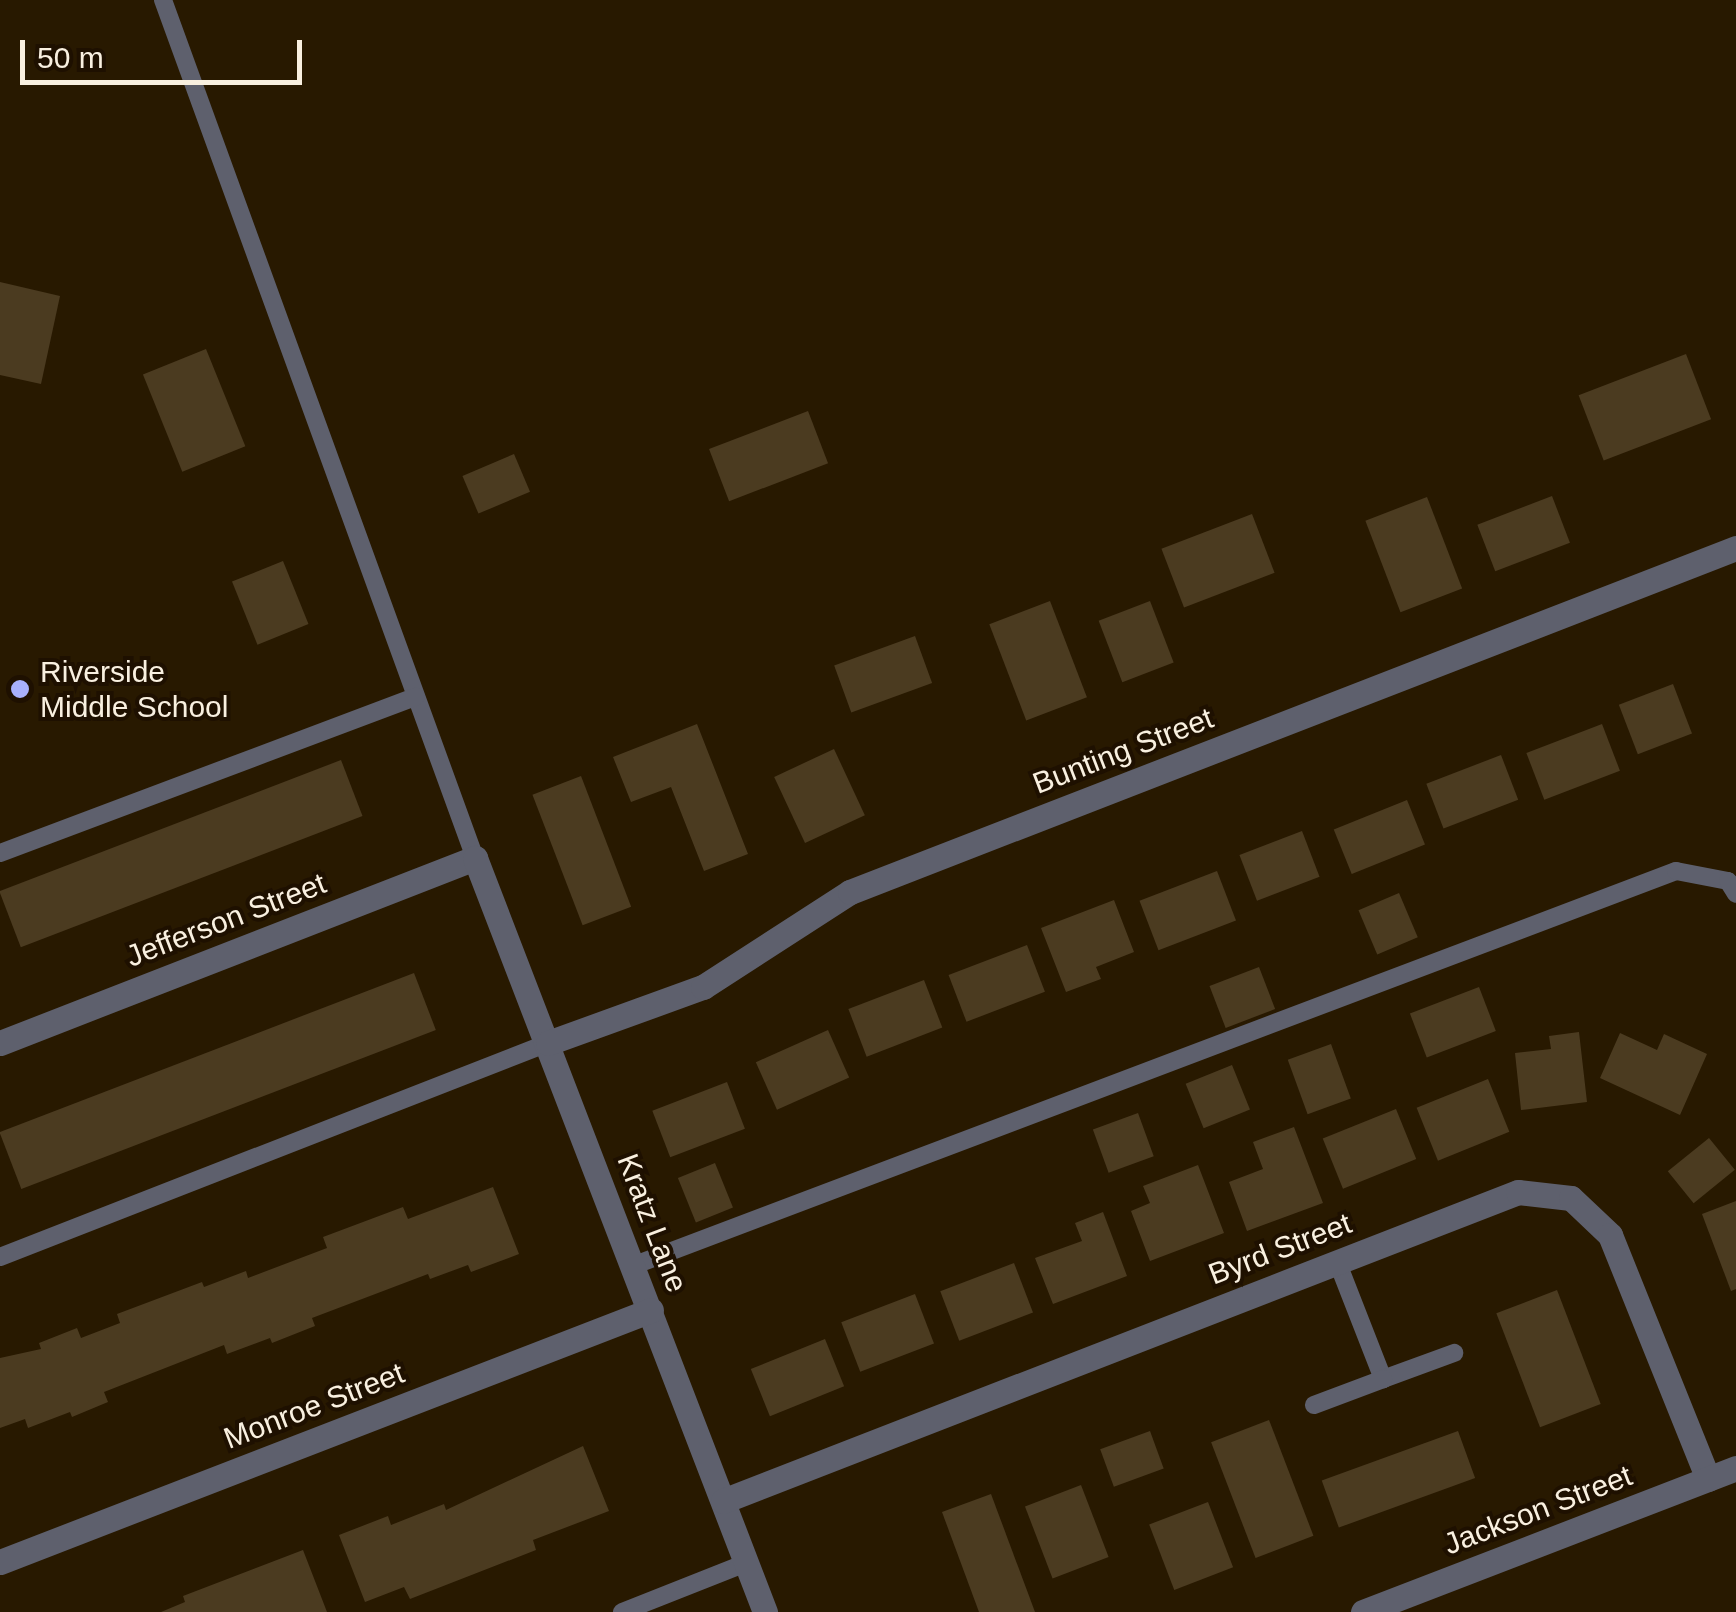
<!DOCTYPE html>
<html>
<head>
<meta charset="utf-8">
<style>
  body { margin:0 }
  #map { position:relative; width:1736px; height:1612px; overflow:hidden; background:#281900; font-family:Helvetica,sans-serif }
  div>[style] { position:absolute }
  .building>* { inset:0; background:#4b3b20; transform-origin:0 0 }
  .service>* { height:18px; margin:-9px; padding:0 9px; transform-origin:9px; border-radius:9px; background:#5e606d }
  .minor>* { height:25px; margin:-12.5px; padding:0 12.5px; transform-origin:12.5px; border-radius:12.5px; background:#5e606d }
  .tertiary>* { height:25px; margin:-12.5px; padding:0 12.5px; transform-origin:12.5px; border-radius:12.5px; background:#5e606d }
  .dots>* { width:28px; height:28px; translate:-50% -50%; box-sizing:border-box; border:5px solid #1e1000; border-radius:50% }
  span { translate:-50% -50%; white-space:nowrap; text-align:center; line-height:1.15; -webkit-text-stroke:8px #1e1000; paint-order:stroke }
  .poi-label { font-size:30px; color:#f9f0e0 }
  .left { translate:0 -50%; text-align:left }
  .street-label { font-size:30px; color:#f9f0e0 }
  .scale { position:absolute; left:20px; top:40px; width:282px; height:45px; box-sizing:border-box; border:5px solid #f9f0e0; border-top:0; padding-left:12px; font-size:30px; line-height:35px; white-space:nowrap; color:#f9f0e0; -webkit-text-stroke:8px #1e1000; paint-order:stroke }
</style>
</head>
<body>
<div id="map">
  <div class="building">
    <i style="clip-path:polygon(0 282px,60px 296px,41px 384px,0 375px)"></i>
    <i style="left:206px;top:349px;width:105px;height:68px;rotate:68deg"></i>
    <i style="left:1686px;top:354px;width:70px;height:115px;rotate:69deg"></i>
    <i style="left:808px;top:411px;width:56px;height:106px;rotate:69deg"></i>
    <i style="left:514px;top:454px;width:41px;height:56px;rotate:67deg"></i>
    <i style="left:1552px;top:496px;width:50px;height:80px;rotate:69deg"></i>
    <i style="left:1427px;top:497px;width:98px;height:66px;rotate:69deg"></i>
    <i style="left:1252px;top:514px;width:63px;height:97px;rotate:69deg"></i>
    <i style="left:283px;top:561px;width:68px;height:55px;rotate:68deg"></i>
    <i style="left:1050px;top:601px;width:103px;height:65px;rotate:69deg"></i>
    <i style="left:1150px;top:601px;width:66px;height:55px;rotate:69deg"></i>
    <i style="left:915px;top:636px;width:50px;height:86px;rotate:70deg"></i>
    <i style="left:1673px;top:684px;width:53px;height:58px;rotate:69deg"></i>
    <i style="clip-path:polygon(697px 724px,748px 854px,704px 871px,671px 787px,631px 802px,613px 757px)"></i>
    <i style="left:1602px;top:724px;width:50px;height:81px;rotate:69deg"></i>
    <i style="left:834px;top:749px;width:73px;height:66px;rotate:65deg"></i>
    <i style="left:1501px;top:755px;width:48px;height:80px;rotate:69deg"></i>
    <i style="left:341px;top:760px;width:60px;height:366px;rotate:69deg"></i>
    <i style="left:581px;top:776px;width:140px;height:52px;rotate:69deg"></i>
    <i style="left:1407px;top:800px;width:48px;height:79px;rotate:68deg"></i>
    <i style="left:1302px;top:831px;width:49px;height:67px;rotate:69deg"></i>
    <i style="left:1217px;top:871px;width:53px;height:83px;rotate:69deg"></i>
    <i style="left:1399px;top:893px;width:48px;height:44px;rotate:67deg"></i>
    <i style="clip-path:polygon(1114px 900px,1134px 952px,1096px 967px,1101px 979px,1066px 992px,1041px 928px)"></i>
    <i style="left:1027px;top:945px;width:50px;height:84px;rotate:69deg"></i>
    <i style="left:1259px;top:967px;width:45px;height:53px;rotate:69deg"></i>
    <i style="left:414px;top:973px;width:61px;height:444px;rotate:69deg"></i>
    <i style="left:924px;top:980px;width:51px;height:81px;rotate:69deg"></i>
    <i style="left:1479px;top:987px;width:47px;height:74px;rotate:69deg"></i>
    <i style="left:828px;top:1030px;width:52px;height:79px;rotate:66deg"></i>
    <i style="clip-path:polygon(1579px 1032px,1587px 1102px,1521px 1110px,1515px 1053px,1551px 1049px,1549px 1036px)"></i>
    <i style="clip-path:polygon(1620px 1033px,1657px 1050px,1664px 1034px,1707px 1054px,1680px 1115px,1600px 1078px)"></i>
    <i style="left:1331px;top:1044px;width:58px;height:46px;rotate:70deg"></i>
    <i style="left:1232px;top:1065px;width:48px;height:50px;rotate:68deg"></i>
    <i style="left:1488px;top:1079px;width:57px;height:77px;rotate:68deg"></i>
    <i style="left:727px;top:1082px;width:50px;height:80px;rotate:69deg"></i>
    <i style="left:1396px;top:1109px;width:54px;height:79px;rotate:68deg"></i>
    <i style="left:1138px;top:1113px;width:46px;height:48px;rotate:70deg"></i>
    <i style="clip-path:polygon(1294px 1127px,1323px 1203px,1247px 1231px,1229px 1182px,1263px 1169px,1253px 1142px)"></i>
    <i style="left:1709px;top:1138px;width:41px;height:53px;rotate:51deg"></i>
    <i style="left:715px;top:1163px;width:48px;height:40px;rotate:68deg"></i>
    <i style="clip-path:polygon(1198px 1165px,1224px 1233px,1150px 1261px,1131px 1211px,1150px 1203px,1143px 1186px)"></i>
    <i style="clip-path:polygon(493px 1187px,519px 1254px,471px 1272px,468px 1265px,430px 1279px,428px 1274px,312px 1318px,315px 1326px,272px 1343px,270px 1338px,227px 1354px,224px 1345px,104px 1392px,108px 1402px,72px 1417px,70px 1412px,28px 1428px,25px 1419px,0 1428px,0 1358px,41px 1349px,39px 1343px,77px 1328px,81px 1338px,120px 1323px,117px 1314px,202px 1282px,204px 1287px,246px 1271px,248px 1278px,327px 1248px,323px 1237px,403px 1207px,408px 1219px)"></i>
    <i style="clip-path:polygon(1736px 1201px,1736px 1289px,1731px 1291px,1702px 1214px)"></i>
    <i style="clip-path:polygon(1103px 1212px,1127px 1276px,1053px 1304px,1035px 1258px,1082px 1241px,1075px 1223px)"></i>
    <i style="left:1014px;top:1263px;width:53px;height:79px;rotate:69deg"></i>
    <i style="left:1557px;top:1290px;width:122px;height:65px;rotate:69deg"></i>
    <i style="left:915px;top:1294px;width:53px;height:79px;rotate:69deg"></i>
    <i style="left:825px;top:1339px;width:51px;height:80px;rotate:68deg"></i>
    <i style="left:1269px;top:1420px;width:124px;height:62px;rotate:69deg"></i>
    <i style="left:1150px;top:1431px;width:40px;height:53px;rotate:70deg"></i>
    <i style="left:1458px;top:1431px;width:50px;height:145px;rotate:70deg"></i>
    <i style="clip-path:polygon(583px 1446px,609px 1511px,533px 1540px,536px 1550px,410px 1599px,404px 1587px,365px 1602px,339px 1535px,388px 1516px,391px 1525px,444px 1504px,446px 1510px)"></i>
    <i style="left:1081px;top:1485px;width:77px;height:60px;rotate:69deg"></i>
    <i style="clip-path:polygon(991px 1494px,1035px 1612px,979px 1612px,942px 1512px)"></i>
    <i style="left:1208px;top:1502px;width:70px;height:63px;rotate:69deg"></i>
    <i style="clip-path:polygon(303px 1550px,327px 1612px,161px 1612px,185px 1602px,183px 1596px)"></i>
  </div>
  <div class="service">
    <i style="left:163px;top:0;width:913px;rotate:70.02deg"></i>
    <i style="left:0;top:853px;width:444px;rotate:-20.6deg"></i>
    <i style="left:0;top:1257px;width:588px;rotate:-21.33deg"></i>
    <i style="left:1337px;top:1261px;width:127px;rotate:68.7deg"></i>
    <i style="left:1383px;top:1379px;width:76px;rotate:-20.1deg"></i>
    <i style="left:635px;top:1265px;width:1113px;rotate:-20.73deg"></i>
    <i style="left:1676px;top:871px;width:53px;rotate:10.9deg"></i>
    <i style="left:1728px;top:881px;width:15px;rotate:58deg"></i>
    <i style="left:1314px;top:1405px;width:74px;rotate:-20.6deg"></i>
    <i style="left:622px;top:1612px;width:133px;rotate:-21.6deg"></i>
  </div>
  <div class="minor">
    <i style="left:0;top:1043px;width:510px;rotate:-21.28deg"></i>
    <i style="left:475px;top:858px;width:808px;rotate:68.96deg"></i>
    <i style="left:548px;top:1043px;width:165px;rotate:-19.9deg"></i>
    <i style="left:703px;top:987px;width:175px;rotate:-32.9deg"></i>
    <i style="left:850px;top:892px;width:950px;rotate:-21.22deg"></i>
    <i style="left:723px;top:1501px;width:853px;rotate:-21.24deg"></i>
    <i style="left:1518px;top:1192px;width:53px;rotate:6.5deg"></i>
    <i style="left:1571px;top:1198px;width:54px;rotate:43.5deg"></i>
    <i style="left:1610px;top:1235px;width:263px;rotate:68.1deg"></i>
    <i style="left:0;top:1562px;width:698px;rotate:-21.16deg"></i>
  </div>
  <div class="tertiary">
    <i style="left:1363px;top:1612px;width:400px;rotate:-21.1deg"></i>
  </div>
  <div class="dots">
    <i style="left:20px;top:689px;background:#a8b0fc"></i>
  </div>
  <div class="poi-label">
    <span class="left" style="left:40px;top:689px">Riverside<br>Middle School</span>
  </div>
  <div class="street-label">
    <span style="left:1123px;top:751px;rotate:-21deg">Bunting Street</span>
    <span style="left:226px;top:920px;rotate:-21deg">Jefferson Street</span>
    <span style="left:652px;top:1223px;rotate:69deg">Kratz Lane</span>
    <span style="left:1280px;top:1249px;rotate:-21deg">Byrd Street</span>
    <span style="left:314px;top:1406px;rotate:-21deg">Monroe Street</span>
    <span style="left:1538px;top:1510px;rotate:-21deg">Jackson Street</span>
  </div>
  <div class="scale">50 m</div>
</div>
</body>
</html>
